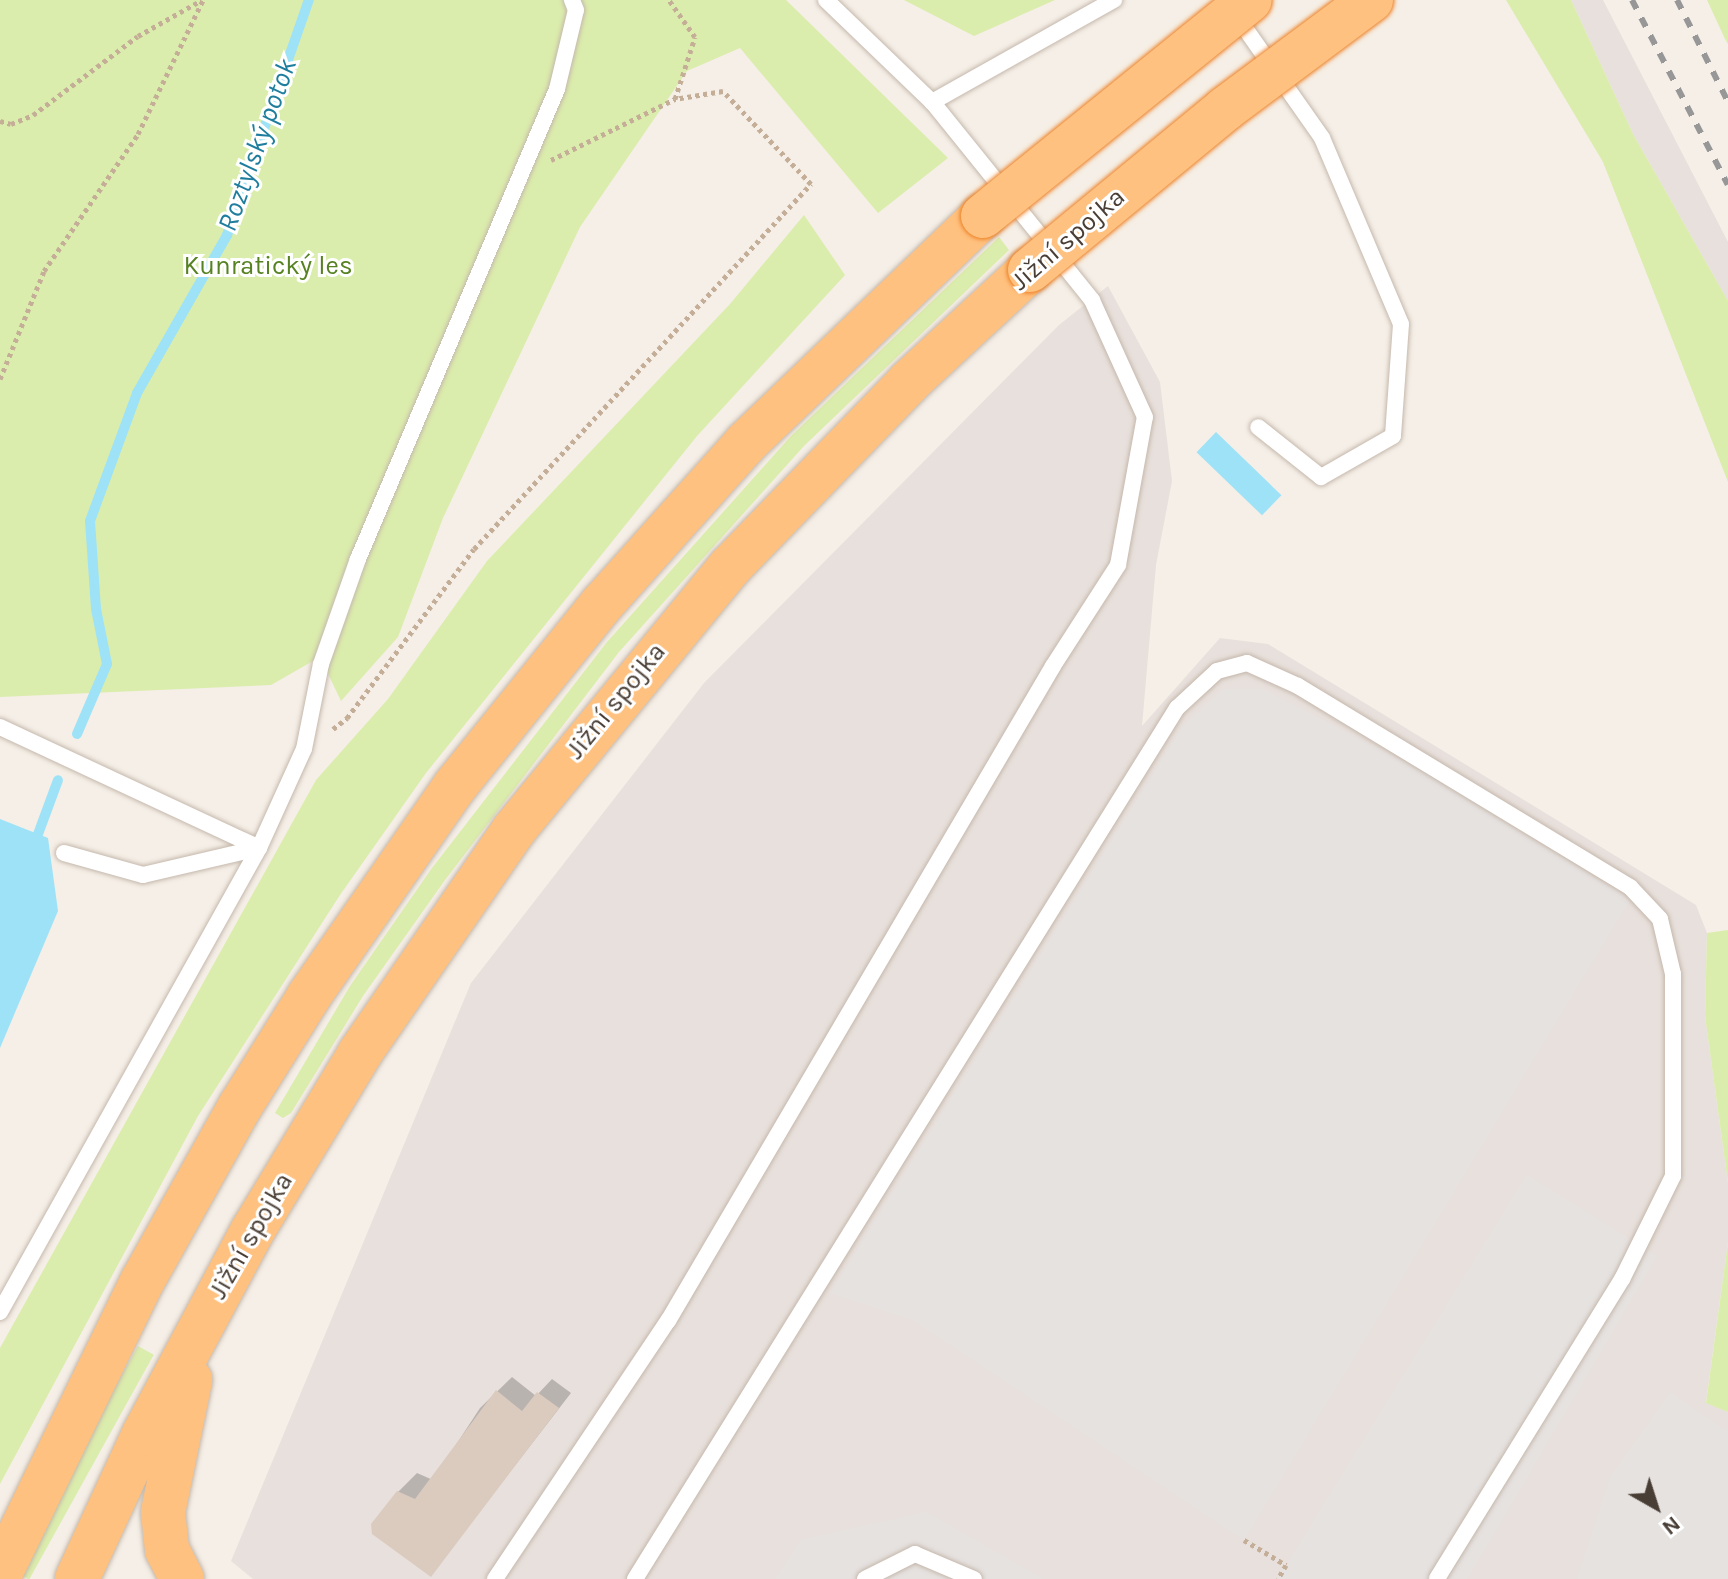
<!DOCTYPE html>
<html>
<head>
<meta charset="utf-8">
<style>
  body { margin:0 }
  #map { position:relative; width:1728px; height:1579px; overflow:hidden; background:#f5efe7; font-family:Karla,sans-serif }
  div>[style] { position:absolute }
  .industrial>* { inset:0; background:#e8e0dc }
  .green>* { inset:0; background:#dbedac; transform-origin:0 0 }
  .parking>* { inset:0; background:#e6e2e0 }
  .water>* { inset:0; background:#9ee2f8; transform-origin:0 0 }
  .shadow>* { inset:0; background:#0003 }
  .stream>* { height:10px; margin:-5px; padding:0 5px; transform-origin:5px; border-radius:5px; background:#9ee2f8 }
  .building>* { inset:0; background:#dbcbbe }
  .path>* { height:5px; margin-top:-2.5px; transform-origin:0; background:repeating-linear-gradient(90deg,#c5ae98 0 4px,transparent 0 8px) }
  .roads { filter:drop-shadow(0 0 2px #c5b8ac) drop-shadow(0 0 2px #c5b8ac) }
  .service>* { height:16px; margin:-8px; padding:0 8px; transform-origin:8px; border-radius:8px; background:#fff }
  .trunk>* { height:44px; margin:-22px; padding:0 22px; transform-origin:22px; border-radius:22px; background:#ffc17f }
  .rail>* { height:6px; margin-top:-3px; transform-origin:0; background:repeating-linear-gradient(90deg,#979797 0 10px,transparent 0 20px) }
  .bridges { filter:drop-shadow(0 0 2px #ed8329) drop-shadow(0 0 2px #ed8329) }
  .trunk-bridge>* { height:44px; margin:-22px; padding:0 22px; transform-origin:22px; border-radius:22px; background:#ffc17f }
  span { translate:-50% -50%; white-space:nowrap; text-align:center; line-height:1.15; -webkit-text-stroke:6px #fff; paint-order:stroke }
  .street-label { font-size:26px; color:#493e35 }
  .park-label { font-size:26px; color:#578222 }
  .water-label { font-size:28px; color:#1f7e9e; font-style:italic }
  .north { position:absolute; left:1616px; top:1467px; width:80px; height:80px; -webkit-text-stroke:6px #fff; paint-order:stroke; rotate:141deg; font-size:22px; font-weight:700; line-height:32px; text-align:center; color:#493e35 }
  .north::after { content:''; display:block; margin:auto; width:28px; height:36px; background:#493e35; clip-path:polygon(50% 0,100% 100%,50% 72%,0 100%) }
</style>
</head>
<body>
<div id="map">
  <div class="industrial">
    <i style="clip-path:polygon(1571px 0,1603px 0,1728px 242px,1728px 301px,1633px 134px)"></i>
    <i style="clip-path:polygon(1108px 286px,1160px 382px,1172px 481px,1156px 565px,1142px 726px,1220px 638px,1268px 644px,1696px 905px,1707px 933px,1705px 1016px,1728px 1183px,1728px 1242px,1706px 1402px,1728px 1412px,1728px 1579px,253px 1579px,231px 1561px,471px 983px,704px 683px,1059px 325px)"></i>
  </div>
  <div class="green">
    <i style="clip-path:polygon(0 0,786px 0,948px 158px,878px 213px,740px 48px,687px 71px,580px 227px,443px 518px,398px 637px,341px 701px,320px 657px,271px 685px,0 697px)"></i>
    <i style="clip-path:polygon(904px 0,1055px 0,974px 36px)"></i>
    <i style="clip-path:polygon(1506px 0,1571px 0,1633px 134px,1728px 301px,1728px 482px,1603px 162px)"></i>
    <i style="clip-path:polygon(1707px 0,1728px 0,1728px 44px,1725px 39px)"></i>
    <i style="clip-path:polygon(804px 215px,845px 275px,697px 436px,426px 773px,340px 895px,198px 1116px,0 1484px,0 1348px,316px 780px,388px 699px,487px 561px,730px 304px)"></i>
    <i style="clip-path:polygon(999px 237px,1009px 250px,804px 446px,619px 652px,445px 880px,363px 996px,291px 1113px,283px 1118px,275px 1113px,350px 986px,432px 868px,607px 642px,791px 436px)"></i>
    <i style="clip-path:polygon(1728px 930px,1728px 1183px,1705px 1016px,1707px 933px)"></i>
    <i style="clip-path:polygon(1728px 1242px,1728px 1412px,1706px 1403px)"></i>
    <i style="left:138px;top:1346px;width:18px;height:257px;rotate:29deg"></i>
  </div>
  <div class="parking">
    <i style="clip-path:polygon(1224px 689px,1262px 689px,1428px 774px,1630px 899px,1244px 1540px,913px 1320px,830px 1293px,1182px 727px)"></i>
    <i style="clip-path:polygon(1527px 1175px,1657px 1256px,1467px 1579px,1278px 1579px)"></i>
    <i style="clip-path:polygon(1670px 1393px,1728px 1432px,1728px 1579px,1577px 1579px,1611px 1476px)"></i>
    <i style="clip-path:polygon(926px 1512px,1043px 1579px,776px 1579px,801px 1540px)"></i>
  </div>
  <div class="water">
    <i style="left:1216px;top:432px;width:91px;height:28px;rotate:44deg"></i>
    <i style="clip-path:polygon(0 819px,48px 838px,58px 911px,0 1048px)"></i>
  </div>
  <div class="shadow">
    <i style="clip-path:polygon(512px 1377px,536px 1396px,552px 1379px,571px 1393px,431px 1574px,398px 1492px,417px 1473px,433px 1480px,480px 1408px)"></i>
  </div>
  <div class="stream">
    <i style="left:77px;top:734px;width:76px;rotate:-66.8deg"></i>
    <i style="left:107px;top:664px;width:56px;rotate:-101.3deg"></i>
    <i style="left:96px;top:609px;width:88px;rotate:-93.9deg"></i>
    <i style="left:90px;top:521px;width:136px;rotate:-69.8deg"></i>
    <i style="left:137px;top:393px;width:182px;rotate:-60.3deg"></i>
    <i style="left:227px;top:235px;width:249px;rotate:-70.8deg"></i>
    <i style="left:34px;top:845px;width:69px;rotate:-69.7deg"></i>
  </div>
  <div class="building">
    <i style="clip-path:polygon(496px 1390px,522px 1411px,537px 1392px,559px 1408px,431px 1577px,372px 1534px,371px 1524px,397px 1491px,415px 1499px)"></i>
  </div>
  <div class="path">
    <i style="left:0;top:121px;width:11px;rotate:15deg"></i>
    <i style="left:11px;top:124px;width:24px;rotate:-22deg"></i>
    <i style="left:33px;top:115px;width:131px;rotate:-37deg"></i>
    <i style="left:138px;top:36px;width:73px;rotate:-29.4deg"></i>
    <i style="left:551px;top:160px;width:138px;rotate:-26.2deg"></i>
    <i style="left:675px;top:99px;width:65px;rotate:-72.1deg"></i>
    <i style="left:695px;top:37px;width:45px;rotate:-125.1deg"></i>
    <i style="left:0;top:379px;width:117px;rotate:-67.8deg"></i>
    <i style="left:44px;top:271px;width:166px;rotate:-55.5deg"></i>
    <i style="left:138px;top:134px;width:149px;rotate:-64.1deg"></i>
    <i style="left:333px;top:729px;width:18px;rotate:-38deg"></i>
    <i style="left:347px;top:718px;width:211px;rotate:-53.1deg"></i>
    <i style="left:474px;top:549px;width:497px;rotate:-47.3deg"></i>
    <i style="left:811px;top:184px;width:128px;rotate:-133.4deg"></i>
    <i style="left:723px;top:91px;width:49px;rotate:170.5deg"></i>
    <i style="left:1244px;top:1540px;width:49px;rotate:30.8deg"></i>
    <i style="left:1286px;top:1565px;width:16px;rotate:120deg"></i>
  </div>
  <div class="roads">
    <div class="service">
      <i style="left:1235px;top:14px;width:151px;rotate:54.9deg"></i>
      <i style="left:1322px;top:138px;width:202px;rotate:67deg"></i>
      <i style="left:1401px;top:324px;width:112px;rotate:94.1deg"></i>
      <i style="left:1393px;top:436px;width:83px;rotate:150.3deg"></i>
      <i style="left:1321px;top:477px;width:80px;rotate:-141.6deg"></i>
      <i style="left:932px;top:102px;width:209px;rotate:-29.3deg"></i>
      <i style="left:0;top:727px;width:286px;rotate:25deg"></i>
      <i style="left:64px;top:853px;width:82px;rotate:15.6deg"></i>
      <i style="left:143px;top:875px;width:119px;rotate:-13.1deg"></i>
      <i style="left:0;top:1312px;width:531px;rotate:-60.83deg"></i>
      <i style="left:259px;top:848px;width:109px;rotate:-65.6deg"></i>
      <i style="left:304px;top:749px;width:87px;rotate:-78.7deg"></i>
      <i style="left:321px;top:664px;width:111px;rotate:-70.6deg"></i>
      <i style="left:358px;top:559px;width:510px;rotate:-67.05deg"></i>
      <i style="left:557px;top:89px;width:81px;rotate:-76.5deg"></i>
      <i style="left:576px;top:10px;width:11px;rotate:-112deg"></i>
      <i style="left:495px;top:1579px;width:311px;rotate:-56.2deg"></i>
      <i style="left:668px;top:1321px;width:760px;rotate:-59.55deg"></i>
      <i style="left:1053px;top:666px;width:120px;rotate:-57.2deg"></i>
      <i style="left:1118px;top:565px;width:150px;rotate:-79.7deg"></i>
      <i style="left:1145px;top:417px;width:128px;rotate:-114.4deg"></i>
      <i style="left:1092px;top:300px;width:255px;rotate:-128.9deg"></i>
      <i style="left:932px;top:102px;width:147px;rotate:-136.1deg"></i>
      <i style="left:635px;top:1579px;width:1026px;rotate:-58.11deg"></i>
      <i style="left:1177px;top:708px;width:54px;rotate:-42.8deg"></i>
      <i style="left:1217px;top:671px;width:31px;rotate:-15deg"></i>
      <i style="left:1247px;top:663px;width:56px;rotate:24.3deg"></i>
      <i style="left:1298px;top:686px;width:388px;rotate:31.2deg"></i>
      <i style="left:1630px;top:887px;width:44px;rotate:46.8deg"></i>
      <i style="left:1660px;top:919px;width:57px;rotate:76.7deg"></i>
      <i style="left:1673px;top:974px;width:202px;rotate:90deg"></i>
      <i style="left:1673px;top:1176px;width:115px;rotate:116.3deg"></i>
      <i style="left:1622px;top:1279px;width:352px;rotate:121.7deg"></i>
      <i style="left:865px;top:1579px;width:56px;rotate:-26.6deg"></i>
      <i style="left:915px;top:1554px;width:64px;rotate:23deg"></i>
    </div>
    <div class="trunk">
      <i style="left:0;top:1574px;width:327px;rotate:-64.1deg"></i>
      <i style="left:143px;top:1280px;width:201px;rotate:-60.8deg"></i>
      <i style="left:241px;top:1105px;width:128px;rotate:-58deg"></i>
      <i style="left:309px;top:996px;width:256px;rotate:-55.2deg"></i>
      <i style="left:455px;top:786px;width:234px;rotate:-51.1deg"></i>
      <i style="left:602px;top:604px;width:216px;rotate:-48.2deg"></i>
      <i style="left:746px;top:443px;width:328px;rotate:-43.8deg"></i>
      <i style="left:77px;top:1579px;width:160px;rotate:-65.2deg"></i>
      <i style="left:144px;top:1434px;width:231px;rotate:-61.9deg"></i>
      <i style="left:253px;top:1230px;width:207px;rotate:-58.8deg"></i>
      <i style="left:360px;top:1053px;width:270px;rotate:-55.4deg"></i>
      <i style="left:513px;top:831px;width:342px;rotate:-50.6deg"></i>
      <i style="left:730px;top:567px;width:257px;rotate:-45.9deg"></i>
      <i style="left:909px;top:382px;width:165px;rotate:-42.8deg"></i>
      <i style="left:182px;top:1579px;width:33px;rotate:-117deg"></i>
      <i style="left:167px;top:1550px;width:38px;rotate:-96deg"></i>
      <i style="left:163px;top:1512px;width:135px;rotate:-78.4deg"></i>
    </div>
  </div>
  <div class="rail">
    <i style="left:1632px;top:0;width:208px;rotate:62.6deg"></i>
    <i style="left:1677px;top:0;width:114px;rotate:63.4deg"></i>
  </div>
  <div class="bridges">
    <div class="trunk-bridge">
      <i style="left:983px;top:216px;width:343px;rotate:-39deg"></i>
      <i style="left:1030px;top:270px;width:253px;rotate:-39.5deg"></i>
      <i style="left:1225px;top:109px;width:182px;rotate:-36.7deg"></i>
    </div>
  </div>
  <div class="street-label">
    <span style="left:1068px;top:239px;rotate:-41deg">Jižní spojka</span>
    <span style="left:616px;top:701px;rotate:-51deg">Jižní spojka</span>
    <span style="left:251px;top:1236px;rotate:-60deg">Jižní spojka</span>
  </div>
  <div class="park-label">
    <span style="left:268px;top:266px">Kunratický les</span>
  </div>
  <div class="water-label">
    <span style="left:257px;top:145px;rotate:-70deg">Roztylský potok</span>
  </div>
  <div class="north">N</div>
</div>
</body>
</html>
